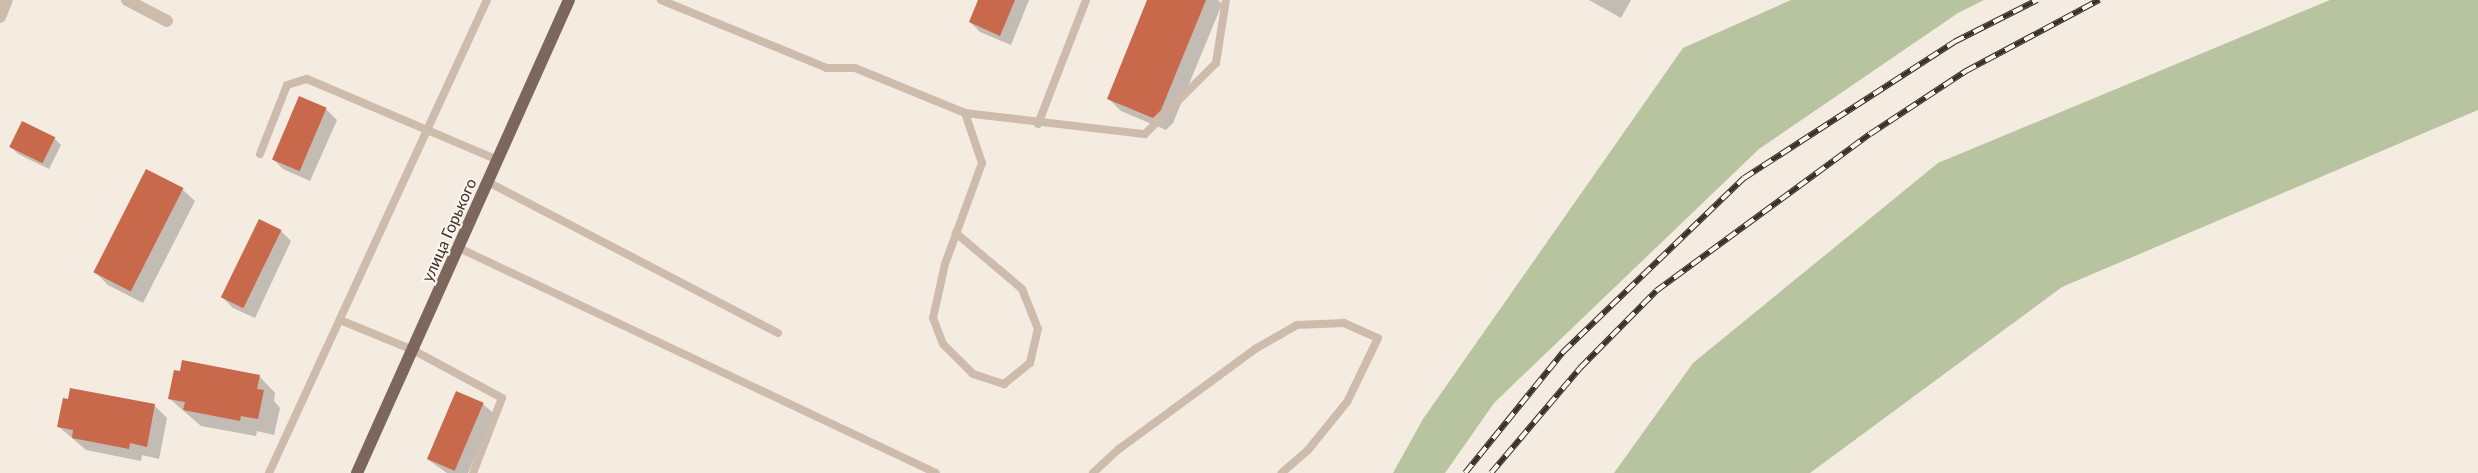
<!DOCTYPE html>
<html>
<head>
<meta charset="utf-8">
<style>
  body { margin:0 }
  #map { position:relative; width:2478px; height:473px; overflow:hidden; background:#f4ebe1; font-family:Lato,sans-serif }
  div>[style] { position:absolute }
  .green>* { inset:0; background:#b8c4a0 }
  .shadow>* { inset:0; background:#0003 }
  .building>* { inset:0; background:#c8694b; transform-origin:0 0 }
  .service>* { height:8px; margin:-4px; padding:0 4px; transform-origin:4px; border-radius:4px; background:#cdbbac }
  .minor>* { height:12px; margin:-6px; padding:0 6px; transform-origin:6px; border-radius:6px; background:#cdbbac }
  .primary>* { height:12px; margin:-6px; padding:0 6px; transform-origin:6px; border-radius:6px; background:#7d675c }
  .rail>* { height:5.5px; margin-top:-2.75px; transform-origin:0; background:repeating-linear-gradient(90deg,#fbf5ee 0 11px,#3b302b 0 22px); box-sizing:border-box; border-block:1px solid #3b302b }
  span { translate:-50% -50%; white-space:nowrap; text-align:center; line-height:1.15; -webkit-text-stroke:4px #fbf5ee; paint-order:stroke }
  .street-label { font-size:16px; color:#3b302b }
</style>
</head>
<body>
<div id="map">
  <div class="green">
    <i style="clip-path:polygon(1791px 0,1984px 0,1958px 13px,1759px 149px,1494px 403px,1445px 473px,1393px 473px,1423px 419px,1683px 48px)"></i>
    <i style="clip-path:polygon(2330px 0,2478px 0,2478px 110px,2062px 287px,1810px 473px,1614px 473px,1693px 363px,1938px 163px)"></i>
  </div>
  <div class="shadow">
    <i style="clip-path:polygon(979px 0,1029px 0,1011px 45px,980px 32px,970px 22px)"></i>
    <i style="clip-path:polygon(1149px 0,1218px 0,1222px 4px,1173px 123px,1166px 130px,1121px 111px,1109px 99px)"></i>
    <i style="clip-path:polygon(1589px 0,1631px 0,1621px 18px)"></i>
    <i style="clip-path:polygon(300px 98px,327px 110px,337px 120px,310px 181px,283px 169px,273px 159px)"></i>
    <i style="clip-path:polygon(54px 138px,61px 145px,49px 169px,18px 154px,11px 147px)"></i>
    <i style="clip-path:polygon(182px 189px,195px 201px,143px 303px,108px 285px,95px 272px)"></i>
    <i style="clip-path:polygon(281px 231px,291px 241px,255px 318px,233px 308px,223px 298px)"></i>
    <i style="clip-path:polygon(259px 376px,275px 393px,274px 401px,280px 408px,274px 435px,257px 431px,256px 436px,201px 426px,170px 399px)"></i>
    <i style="clip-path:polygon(456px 392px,483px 404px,494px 414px,468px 473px,447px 473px,427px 459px)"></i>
    <i style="clip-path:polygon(155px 406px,167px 418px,159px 459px,142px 455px,141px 461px,86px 450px,58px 426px)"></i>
  </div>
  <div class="building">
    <i style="clip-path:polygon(978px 0,1015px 0,1000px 36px,969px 22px)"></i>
    <i style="clip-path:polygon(1147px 0,1206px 0,1161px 110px,1153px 118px,1107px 99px)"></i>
    <i style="left:299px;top:96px;width:30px;height:69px;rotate:23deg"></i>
    <i style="left:22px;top:121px;width:37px;height:29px;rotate:26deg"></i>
    <i style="left:146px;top:169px;width:42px;height:116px;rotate:27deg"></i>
    <i style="left:259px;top:219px;width:25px;height:87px;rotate:26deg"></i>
    <i style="clip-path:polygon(182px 360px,260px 375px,257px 389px,264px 390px,258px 419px,241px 416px,240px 421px,183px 410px,185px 402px,168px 399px,174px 370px,180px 371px)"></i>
    <i style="clip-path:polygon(70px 388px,155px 404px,147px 447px,130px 443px,129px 449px,72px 438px,73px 430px,57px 427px,63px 398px,68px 399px)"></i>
    <i style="left:456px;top:391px;width:30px;height:74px;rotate:23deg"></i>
  </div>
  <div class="service">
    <i style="left:661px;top:0;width:179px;rotate:22.3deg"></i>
    <i style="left:827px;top:68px;width:28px"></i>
    <i style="left:855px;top:68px;width:119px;rotate:22.2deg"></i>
    <i style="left:965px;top:113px;width:53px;rotate:71.2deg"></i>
    <i style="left:982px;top:163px;width:108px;rotate:110.1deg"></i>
    <i style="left:945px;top:264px;width:55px;rotate:102.5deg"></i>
    <i style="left:933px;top:318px;width:28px;rotate:69deg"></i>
    <i style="left:943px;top:344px;width:42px;rotate:45deg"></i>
    <i style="left:973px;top:374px;width:33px;rotate:18deg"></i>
    <i style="left:1004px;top:384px;width:33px;rotate:-39deg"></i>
    <i style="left:1030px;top:363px;width:35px;rotate:-77deg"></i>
    <i style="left:1038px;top:329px;width:43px;rotate:-111.8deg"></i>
    <i style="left:1022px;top:289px;width:87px;rotate:-139.7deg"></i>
    <i style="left:965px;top:113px;width:181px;rotate:6.7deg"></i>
    <i style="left:1145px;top:134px;width:100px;rotate:-45deg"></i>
    <i style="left:1216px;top:63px;width:64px;rotate:-81deg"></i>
    <i style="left:1038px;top:124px;width:133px;rotate:-68.8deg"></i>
    <i style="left:260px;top:154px;width:74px;rotate:-68.6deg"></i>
    <i style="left:287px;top:85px;width:21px;rotate:-17deg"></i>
    <i style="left:307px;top:79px;width:207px;rotate:23deg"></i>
    <i style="left:488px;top:182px;width:327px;rotate:27.5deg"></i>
    <i style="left:459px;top:248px;width:527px;rotate:25.25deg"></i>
    <i style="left:340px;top:320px;width:79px;rotate:22.3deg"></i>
    <i style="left:413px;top:350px;width:101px;rotate:28.3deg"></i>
    <i style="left:502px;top:398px;width:80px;rotate:111.1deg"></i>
    <i style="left:269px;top:473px;width:521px;rotate:-65.26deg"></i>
    <i style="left:1093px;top:473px;width:35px;rotate:-43deg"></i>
    <i style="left:1119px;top:449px;width:169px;rotate:-36.3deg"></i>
    <i style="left:1255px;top:349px;width:48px;rotate:-29.7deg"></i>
    <i style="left:1297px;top:325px;width:47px;rotate:-2.4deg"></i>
    <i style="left:1344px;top:323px;width:37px;rotate:24deg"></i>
    <i style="left:1378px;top:338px;width:71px;rotate:115.8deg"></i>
    <i style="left:1347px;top:402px;width:62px;rotate:129.1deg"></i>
    <i style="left:1308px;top:450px;width:35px;rotate:139deg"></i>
  </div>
  <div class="minor">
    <i style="left:127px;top:0;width:45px;rotate:27.7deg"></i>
    <i style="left:0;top:17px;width:18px;rotate:-68deg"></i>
  </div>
  <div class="primary">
    <i style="left:357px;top:473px;width:518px;rotate:-65.86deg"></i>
  </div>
  <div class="rail">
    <i style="left:1465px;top:473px;width:156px;rotate:-51deg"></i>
    <i style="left:1563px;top:352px;width:251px;rotate:-43.9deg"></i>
    <i style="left:1744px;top:178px;width:250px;rotate:-32.9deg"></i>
    <i style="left:1954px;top:42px;width:93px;rotate:-26.8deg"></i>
    <i style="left:1491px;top:473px;width:138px;rotate:-49.7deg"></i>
    <i style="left:1580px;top:368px;width:108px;rotate:-45.4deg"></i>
    <i style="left:1656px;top:291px;width:265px;rotate:-36.3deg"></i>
    <i style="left:1870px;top:134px;width:115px;rotate:-33.3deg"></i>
    <i style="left:1966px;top:71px;width:151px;rotate:-28.1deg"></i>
  </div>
  <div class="street-label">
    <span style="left:449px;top:230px;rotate:-66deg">улица Горького</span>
  </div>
</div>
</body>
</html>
